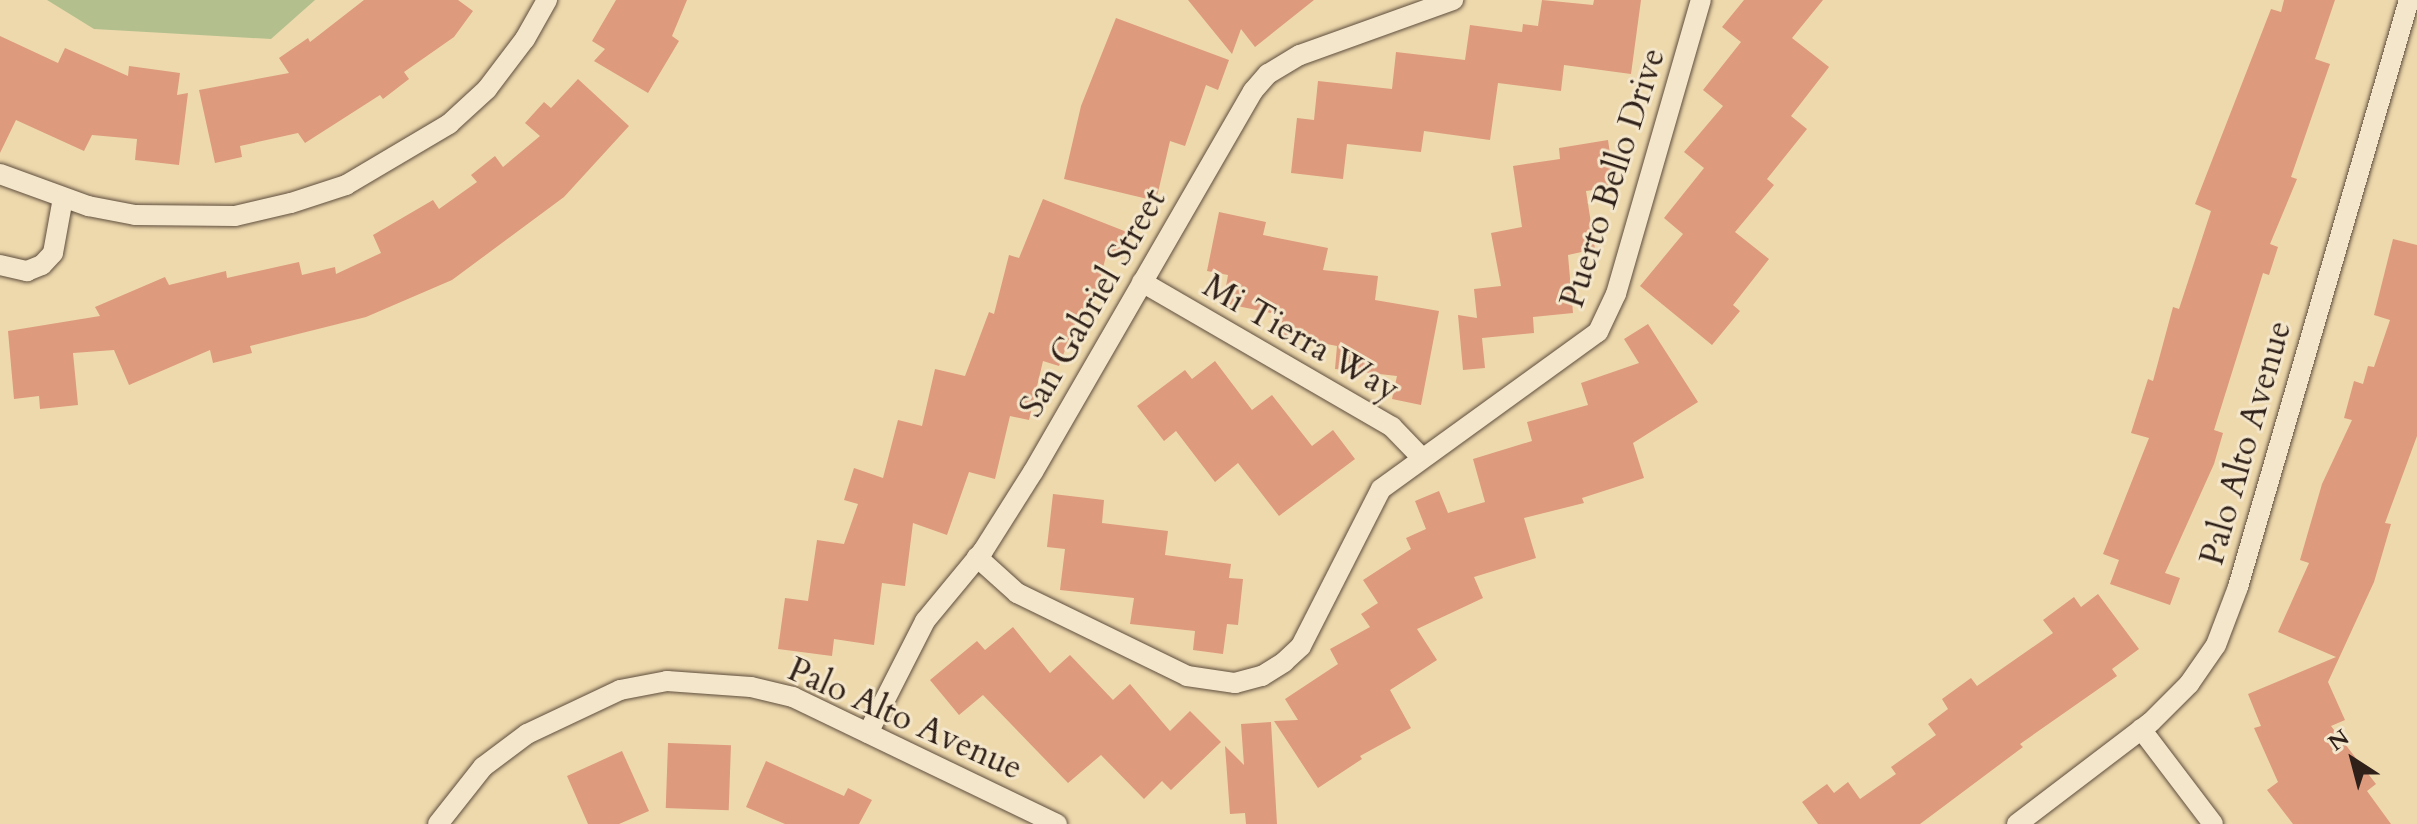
<!DOCTYPE html>
<html>
<head>
<meta charset="utf-8">
<style>
  body { margin:0 }
  #map { position:relative; width:2417px; height:824px; overflow:hidden; background:#eed9ad; font-family:Cardo,serif }
  div>[style] { position:absolute }
  .green>* { inset:0; background:#b3c08e }
  .building>* { inset:0; background:#dd9a7c; transform-origin:0 0 }
  .roads { filter:drop-shadow(0 0 2px #5f4e3e) drop-shadow(0 0 2px #5f4e3e) }
  .street>* { height:20px; margin:-10px; padding:0 10px; transform-origin:10px; border-radius:10px; background:#f4e6ca }
  span { translate:-50% -50%; white-space:nowrap; text-align:center; line-height:1.15; -webkit-text-stroke:6px #f4e6ca; paint-order:stroke }
  .street-label { font-size:34px; color:#2f2019 }
  .north { position:absolute; left:2313px; top:720px; width:80px; height:80px; -webkit-text-stroke:6px #f4e6ca; paint-order:stroke; rotate:324deg; font-size:22px; font-weight:700; line-height:32px; text-align:center; color:#2f2019 }
  .north::after { content:''; display:block; margin:auto; width:28px; height:36px; background:#2f2019; clip-path:polygon(50% 0,100% 100%,50% 72%,0 100%) }
</style>
</head>
<body>
<div id="map">
  <div class="green">
    <i style="clip-path:polygon(47px 0,315px 0,271px 39px,94px 29px)"></i>
  </div>
  <div class="building">
    <i style="clip-path:polygon(364px 0,458px 0,473px 11px,454px 37px,404px 72px,409px 79px,383px 99px,380px 95px,305px 143px,298px 133px,240px 146px,242px 157px,215px 163px,199px 90px,289px 73px,279px 58px,308px 38px,310px 42px)"></i>
    <i style="clip-path:polygon(616px 0,687px 0,672px 36px,679px 41px,648px 93px,594px 61px,605px 49px,592px 41px)"></i>
    <i style="clip-path:polygon(1188px 0,1314px 0,1255px 47px,1241px 29px,1232px 54px)"></i>
    <i style="clip-path:polygon(1542px 0,1593px 5px,1594px 0,1641px 0,1631px 74px,1564px 65px,1561px 91px,1498px 83px,1490px 140px,1424px 131px,1421px 152px,1347px 144px,1343px 179px,1291px 173px,1297px 118px,1314px 120px,1318px 81px,1392px 89px,1396px 52px,1465px 60px,1470px 25px,1522px 32px,1523px 24px,1538px 26px)"></i>
    <i style="clip-path:polygon(1744px 0,1823px 0,1792px 38px,1829px 67px,1791px 116px,1807px 129px,1767px 179px,1774px 185px,1735px 232px,1769px 259px,1733px 305px,1740px 311px,1712px 345px,1640px 286px,1683px 234px,1664px 218px,1704px 168px,1684px 152px,1723px 106px,1703px 90px,1741px 42px,1722px 27px)"></i>
    <i style="clip-path:polygon(2284px 0,2335px 0,2315px 59px,2330px 64px,2291px 177px,2297px 179px,2270px 244px,2278px 247px,2269px 275px,2263px 273px,2214px 430px,2223px 433px,2214px 464px,2165px 573px,2180px 578px,2170px 605px,2110px 584px,2119px 560px,2103px 554px,2149px 438px,2131px 433px,2148px 379px,2153px 381px,2173px 307px,2179px 309px,2211px 211px,2195px 204px,2271px 9px,2281px 12px)"></i>
    <i style="clip-path:polygon(1116px 18px,1229px 60px,1218px 90px,1206px 85px,1185px 146px,1170px 141px,1156px 201px,1064px 179px,1081px 106px)"></i>
    <i style="clip-path:polygon(0 36px,58px 63px,65px 48px,128px 76px,129px 66px,180px 73px,177px 95px,188px 93px,179px 165px,135px 160px,137px 139px,92px 135px,84px 151px,16px 120px,0 153px)"></i>
    <i style="clip-path:polygon(578px 79px,629px 126px,564px 197px,452px 280px,366px 317px,250px 346px,252px 353px,213px 363px,210px 350px,129px 385px,114px 350px,73px 353px,78px 405px,40px 409px,39px 396px,14px 399px,8px 331px,100px 316px,95px 307px,165px 277px,169px 285px,226px 271px,227px 278px,299px 262px,302px 275px,335px 267px,336px 274px,381px 253px,373px 235px,433px 200px,439px 209px,477px 182px,471px 175px,495px 156px,503px 167px,540px 136px,525px 123px,544px 102px,551px 108px)"></i>
    <i style="clip-path:polygon(1608px 140px,1615px 187px,1586px 191px,1595px 249px,1568px 255px,1573px 313px,1533px 317px,1534px 333px,1482px 338px,1485px 368px,1463px 370px,1458px 315px,1477px 318px,1474px 289px,1501px 286px,1491px 233px,1522px 227px,1513px 166px,1560px 159px,1559px 148px)"></i>
    <i style="clip-path:polygon(1043px 199px,1132px 234px,1122px 258px,1107px 252px,1092px 311px,1081px 308px,1059px 366px,1043px 361px,1029px 420px,1010px 416px,995px 479px,969px 472px,947px 535px,913px 523px,905px 586px,882px 583px,874px 645px,834px 639px,832px 656px,778px 649px,785px 598px,808px 601px,817px 540px,844px 544px,858px 504px,844px 500px,854px 468px,883px 478px,898px 420px,922px 426px,935px 369px,965px 376px,989px 312px,994px 314px,1009px 255px,1019px 258px)"></i>
    <i style="clip-path:polygon(1219px 212px,1266px 222px,1263px 235px,1328px 248px,1323px 270px,1378px 276px,1375px 300px,1439px 311px,1421px 405px,1392px 399px,1397px 376px,1335px 369px,1337px 346px,1276px 334px,1280px 315px,1223px 303px,1228px 275px,1207px 271px)"></i>
    <i style="clip-path:polygon(2393px 239px,2417px 245px,2417px 436px,2385px 523px,2391px 524px,2374px 582px,2328px 682px,2345px 720px,2331px 726px,2376px 784px,2367px 791px,2391px 824px,2293px 824px,2267px 790px,2278px 782px,2254px 728px,2261px 726px,2248px 694px,2336px 657px,2278px 632px,2309px 563px,2300px 560px,2322px 484px,2352px 420px,2344px 418px,2354px 381px,2363px 384px,2368px 366px,2374px 367px,2390px 320px,2374px 315px)"></i>
    <i style="clip-path:polygon(1648px 324px,1698px 402px,1633px 443px,1644px 478px,1582px 498px,1584px 503px,1524px 518px,1536px 558px,1474px 577px,1483px 598px,1417px 629px,1437px 660px,1390px 690px,1411px 728px,1360px 756px,1362px 759px,1318px 788px,1274px 721px,1298px 720px,1285px 699px,1338px 664px,1330px 649px,1370px 627px,1361px 614px,1378px 603px,1363px 580px,1411px 549px,1406px 538px,1426px 529px,1415px 501px,1439px 491px,1448px 513px,1485px 502px,1473px 459px,1532px 441px,1527px 422px,1588px 405px,1581px 383px,1639px 363px,1624px 339px)"></i>
    <i style="clip-path:polygon(1215px 361px,1252px 410px,1272px 395px,1312px 446px,1333px 430px,1355px 459px,1279px 516px,1238px 463px,1215px 482px,1176px 431px,1164px 441px,1137px 406px,1185px 370px,1192px 379px)"></i>
    <i style="clip-path:polygon(1053px 494px,1104px 500px,1102px 523px,1168px 531px,1165px 555px,1231px 564px,1229px 578px,1243px 579px,1238px 625px,1227px 624px,1223px 654px,1193px 650px,1195px 631px,1130px 624px,1134px 598px,1060px 590px,1065px 549px,1047px 547px)"></i>
    <i style="clip-path:polygon(2098px 594px,2139px 649px,2112px 669px,2117px 676px,2020px 744px,2023px 747px,1920px 824px,1818px 824px,1802px 802px,1827px 784px,1834px 793px,1848px 782px,1860px 799px,1896px 774px,1891px 767px,1936px 735px,1928px 724px,1948px 709px,1942px 699px,1971px 678px,1977px 686px,2053px 633px,2043px 620px,2074px 597px,2081px 607px)"></i>
    <i style="clip-path:polygon(1013px 627px,1050px 673px,1070px 655px,1113px 700px,1130px 684px,1170px 731px,1190px 711px,1221px 742px,1171px 790px,1162px 781px,1144px 799px,1101px 755px,1068px 783px,983px 695px,959px 715px,930px 680px,977px 641px,985px 650px)"></i>
    <i style="clip-path:polygon(1271px 722px,1277px 824px,1246px 824px,1245px 813px,1230px 814px,1225px 746px,1244px 765px,1241px 724px)"></i>
    <i style="left:668px;top:743px;width:63px;height:65px;rotate:2deg"></i>
    <i style="clip-path:polygon(622px 751px,649px 811px,619px 824px,588px 824px,567px 776px)"></i>
    <i style="clip-path:polygon(766px 761px,844px 796px,848px 788px,872px 800px,859px 824px,785px 824px,746px 807px)"></i>
  </div>
  <div class="roads">
    <div class="street">
      <i style="left:0;top:174px;width:94px;rotate:20deg"></i>
      <i style="left:88px;top:206px;width:48px;rotate:10.8deg"></i>
      <i style="left:135px;top:215px;width:100px;rotate:0.6deg"></i>
      <i style="left:235px;top:216px;width:57px;rotate:-13.1deg"></i>
      <i style="left:291px;top:203px;width:58px;rotate:-18.1deg"></i>
      <i style="left:346px;top:185px;width:120px;rotate:-30.6deg"></i>
      <i style="left:449px;top:124px;width:52px;rotate:-42.6deg"></i>
      <i style="left:487px;top:89px;width:63px;rotate:-52.8deg"></i>
      <i style="left:525px;top:39px;width:45px;rotate:-60.6deg"></i>
      <i style="left:0;top:265px;width:28px;rotate:13deg"></i>
      <i style="left:27px;top:271px;width:16px;rotate:-22deg"></i>
      <i style="left:42px;top:265px;width:16px;rotate:-47deg"></i>
      <i style="left:53px;top:253px;width:56px;rotate:-79.7deg"></i>
      <i style="left:1142px;top:282px;width:289px;rotate:30.1deg"></i>
      <i style="left:1392px;top:427px;width:42px;rotate:46deg"></i>
      <i style="left:977px;top:557px;width:54px;rotate:42deg"></i>
      <i style="left:1017px;top:593px;width:189px;rotate:26deg"></i>
      <i style="left:1187px;top:676px;width:49px;rotate:8.3deg"></i>
      <i style="left:1235px;top:683px;width:28px;rotate:-15deg"></i>
      <i style="left:1262px;top:676px;width:26px;rotate:-32deg"></i>
      <i style="left:1284px;top:662px;width:23px;rotate:-43deg"></i>
      <i style="left:1301px;top:646px;width:176px;rotate:-63deg"></i>
      <i style="left:1381px;top:489px;width:268px;rotate:-35.9deg"></i>
      <i style="left:1598px;top:332px;width:42px;rotate:-64.7deg"></i>
      <i style="left:1616px;top:294px;width:306px;rotate:-73.9deg"></i>
      <i style="left:2141px;top:729px;width:119px;rotate:52.8deg"></i>
      <i style="left:868px;top:733px;width:126px;rotate:-63deg"></i>
      <i style="left:925px;top:621px;width:91px;rotate:-50.4deg"></i>
      <i style="left:983px;top:551px;width:93px;rotate:-57.7deg"></i>
      <i style="left:1033px;top:472px;width:440px;rotate:-60deg"></i>
      <i style="left:1253px;top:91px;width:23px;rotate:-49deg"></i>
      <i style="left:1268px;top:74px;width:37px;rotate:-31deg"></i>
      <i style="left:1300px;top:55px;width:163px;rotate:-19.8deg"></i>
      <i style="left:438px;top:824px;width:73px;rotate:-51.7deg"></i>
      <i style="left:483px;top:767px;width:55px;rotate:-36.9deg"></i>
      <i style="left:527px;top:734px;width:103px;rotate:-25.3deg"></i>
      <i style="left:620px;top:690px;width:48px;rotate:-10.8deg"></i>
      <i style="left:667px;top:681px;width:84px;rotate:4.1deg"></i>
      <i style="left:751px;top:687px;width:43px;rotate:13.4deg"></i>
      <i style="left:793px;top:697px;width:293px;rotate:25.7deg"></i>
      <i style="left:2017px;top:824px;width:168px;rotate:-37.3deg"></i>
      <i style="left:2151px;top:722px;width:54px;rotate:-45deg"></i>
      <i style="left:2189px;top:684px;width:47px;rotate:-55.3deg"></i>
      <i style="left:2216px;top:645px;width:62px;rotate:-69.2deg"></i>
      <i style="left:2238px;top:587px;width:611px;rotate:-73.76deg"></i>
    </div>
  </div>
  <div class="street-label">
    <span style="left:1613px;top:178px;rotate:-72deg">Puerto Bello Drive</span>
    <span style="left:1093px;top:303px;rotate:-60deg">San Gabriel Street</span>
    <span style="left:1301px;top:338px;rotate:30deg">Mi Tierra Way</span>
    <span style="left:2246px;top:443px;rotate:-74deg">Palo Alto Avenue</span>
    <span style="left:905px;top:719px;rotate:24deg">Palo Alto Avenue</span>
  </div>
  <div class="north">N</div>
</div>
</body>
</html>
